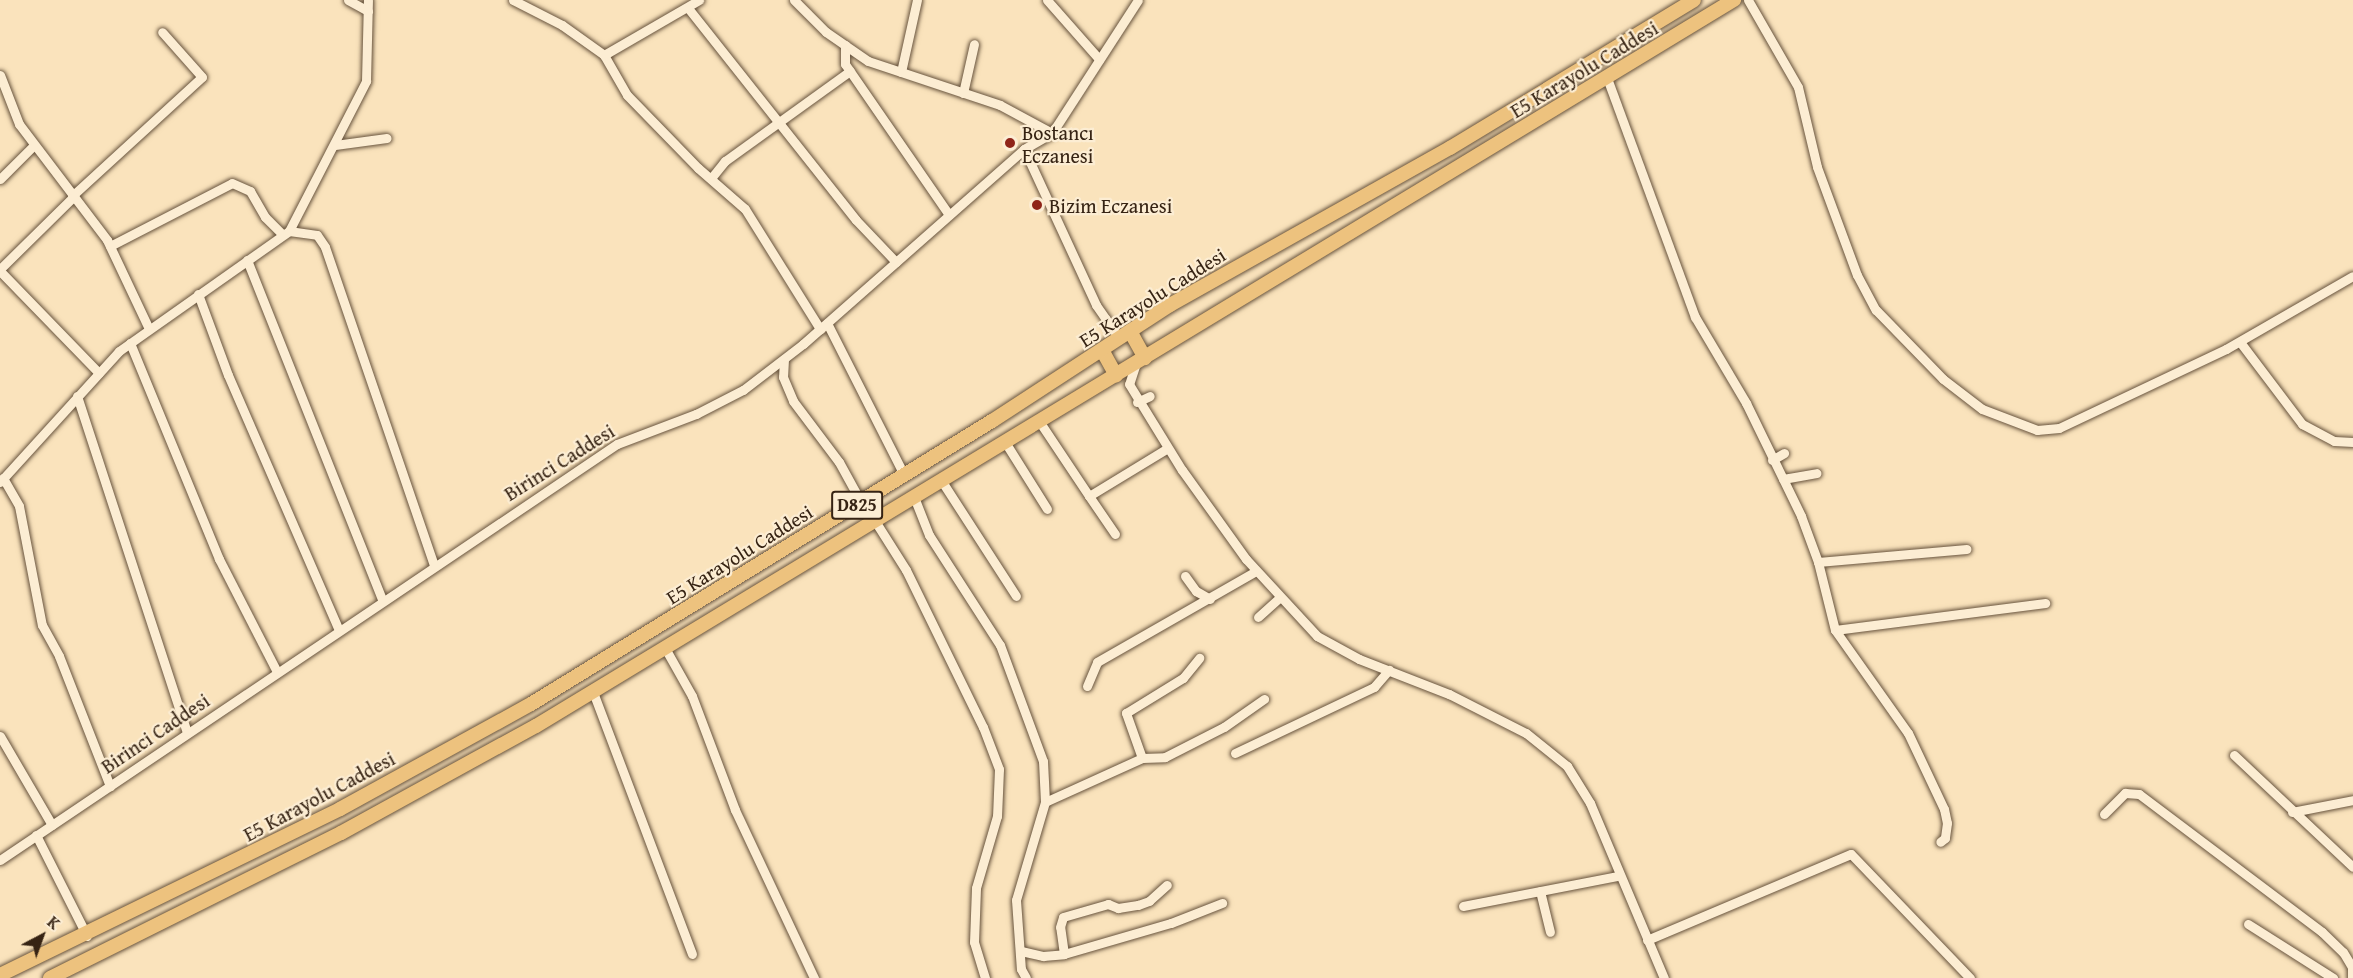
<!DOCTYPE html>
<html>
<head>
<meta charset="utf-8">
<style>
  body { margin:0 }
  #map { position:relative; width:2353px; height:978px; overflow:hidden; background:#fae3bc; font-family:"Gentium Book Plus",serif }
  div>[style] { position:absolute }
  .roads { filter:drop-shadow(0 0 2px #67533d) drop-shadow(0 0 2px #67533d) }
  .minor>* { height:9px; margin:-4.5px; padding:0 4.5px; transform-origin:4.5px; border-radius:4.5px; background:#fcedd3 }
  .highway>* { height:14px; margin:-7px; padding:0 7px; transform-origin:7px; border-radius:7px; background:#edc27e }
  .dots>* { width:16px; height:16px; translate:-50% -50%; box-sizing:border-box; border:3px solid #fcedd3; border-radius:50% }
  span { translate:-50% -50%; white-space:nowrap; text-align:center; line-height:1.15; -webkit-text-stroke:4.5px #fcedd3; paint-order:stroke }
  .shield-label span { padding:2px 4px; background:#fcedd3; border:2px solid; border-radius:4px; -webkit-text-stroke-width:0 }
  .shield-label { font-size:18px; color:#362313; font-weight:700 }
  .street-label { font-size:20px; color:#362313 }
  .poi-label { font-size:20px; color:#362313 }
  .left { translate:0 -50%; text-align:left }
  .north { position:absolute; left:12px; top:906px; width:60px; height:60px; -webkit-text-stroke:4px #fcedd3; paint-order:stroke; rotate:41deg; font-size:16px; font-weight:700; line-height:24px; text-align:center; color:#362313 }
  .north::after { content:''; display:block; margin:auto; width:21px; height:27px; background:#362313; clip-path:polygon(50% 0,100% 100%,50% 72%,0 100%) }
</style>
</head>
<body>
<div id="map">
  <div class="roads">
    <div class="minor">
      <i style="left:348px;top:0;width:23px;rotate:29deg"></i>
      <i style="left:513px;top:0;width:55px;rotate:27deg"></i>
      <i style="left:562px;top:25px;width:52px;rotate:35.5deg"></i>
      <i style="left:604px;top:55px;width:46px;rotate:60.1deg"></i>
      <i style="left:627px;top:95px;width:102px;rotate:45.8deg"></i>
      <i style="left:698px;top:168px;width:62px;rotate:41.1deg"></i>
      <i style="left:745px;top:209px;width:142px;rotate:58deg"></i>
      <i style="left:794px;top:0;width:45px;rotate:45deg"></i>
      <i style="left:826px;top:32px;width:51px;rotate:34.6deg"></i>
      <i style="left:868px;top:61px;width:139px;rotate:18.4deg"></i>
      <i style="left:1000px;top:105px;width:59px;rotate:28.3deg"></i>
      <i style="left:1047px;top:0;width:79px;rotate:48.6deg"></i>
      <i style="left:1748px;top:0;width:100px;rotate:60.1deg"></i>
      <i style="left:1798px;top:87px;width:82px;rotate:76.6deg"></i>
      <i style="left:1817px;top:167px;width:115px;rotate:69.7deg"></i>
      <i style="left:1857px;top:275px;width:40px;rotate:62deg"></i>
      <i style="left:1876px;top:310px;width:96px;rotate:45.8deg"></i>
      <i style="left:1943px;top:379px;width:49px;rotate:37.6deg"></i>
      <i style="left:1982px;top:409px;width:59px;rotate:20.9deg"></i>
      <i style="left:2037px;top:430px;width:22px;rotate:-5deg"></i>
      <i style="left:2059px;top:428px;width:185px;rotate:-25.3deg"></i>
      <i style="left:2226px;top:349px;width:146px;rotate:-29.9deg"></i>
      <i style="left:688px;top:8px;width:270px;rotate:51.6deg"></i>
      <i style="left:856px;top:220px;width:58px;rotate:46.4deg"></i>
      <i style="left:845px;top:45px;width:19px;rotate:90deg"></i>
      <i style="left:845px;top:64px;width:183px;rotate:55.4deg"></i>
      <i style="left:604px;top:55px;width:110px;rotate:-30.1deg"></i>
      <i style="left:901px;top:72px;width:74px;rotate:-77.5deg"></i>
      <i style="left:0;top:75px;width:53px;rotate:68.8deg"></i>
      <i style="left:19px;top:124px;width:146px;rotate:52.8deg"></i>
      <i style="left:107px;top:240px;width:98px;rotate:64.7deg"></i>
      <i style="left:1607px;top:78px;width:255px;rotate:69.8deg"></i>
      <i style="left:1695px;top:317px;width:100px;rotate:59.3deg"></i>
      <i style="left:1746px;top:403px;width:126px;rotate:64deg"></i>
      <i style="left:1801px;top:516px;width:49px;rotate:69.7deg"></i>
      <i style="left:1818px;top:562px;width:70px;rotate:76deg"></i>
      <i style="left:1835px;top:630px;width:126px;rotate:54.7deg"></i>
      <i style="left:1908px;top:733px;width:84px;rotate:64.7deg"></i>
      <i style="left:1944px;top:809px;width:14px;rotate:78deg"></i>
      <i style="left:1947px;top:823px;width:15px;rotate:98deg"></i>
      <i style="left:1945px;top:838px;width:6px;rotate:141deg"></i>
      <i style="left:963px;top:93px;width:50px;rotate:-77.3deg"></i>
      <i style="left:335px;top:145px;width:52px;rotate:-7.7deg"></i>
      <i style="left:1024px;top:149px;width:172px;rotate:65.2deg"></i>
      <i style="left:1096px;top:305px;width:40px;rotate:55.1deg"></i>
      <i style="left:712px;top:177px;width:21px;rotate:-51deg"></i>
      <i style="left:725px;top:161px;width:154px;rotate:-35.8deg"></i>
      <i style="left:0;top:179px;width:48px;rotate:-45deg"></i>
      <i style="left:72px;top:196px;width:176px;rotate:-42.5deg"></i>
      <i style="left:202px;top:77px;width:60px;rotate:-131.6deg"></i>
      <i style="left:289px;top:231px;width:28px;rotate:8deg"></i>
      <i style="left:317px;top:235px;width:14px;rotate:56deg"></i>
      <i style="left:325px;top:247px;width:336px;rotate:71.1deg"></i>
      <i style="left:110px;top:246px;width:137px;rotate:-27.3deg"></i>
      <i style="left:232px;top:183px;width:20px;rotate:24deg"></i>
      <i style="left:250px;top:191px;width:30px;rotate:60deg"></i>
      <i style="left:265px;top:217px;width:25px;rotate:45deg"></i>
      <i style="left:247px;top:260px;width:366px;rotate:68.3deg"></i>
      <i style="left:0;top:269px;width:103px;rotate:-44.6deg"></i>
      <i style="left:0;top:271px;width:142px;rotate:45.9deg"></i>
      <i style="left:198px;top:294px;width:86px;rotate:69.7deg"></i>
      <i style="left:228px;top:375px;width:278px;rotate:66.5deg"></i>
      <i style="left:827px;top:323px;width:170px;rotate:63.1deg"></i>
      <i style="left:2240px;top:342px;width:103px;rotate:52.9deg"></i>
      <i style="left:2302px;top:424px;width:36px;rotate:28deg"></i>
      <i style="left:2334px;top:441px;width:19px;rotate:3deg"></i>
      <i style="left:130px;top:343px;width:234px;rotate:67.6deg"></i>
      <i style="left:219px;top:559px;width:127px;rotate:62.8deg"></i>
      <i style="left:784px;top:359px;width:18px;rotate:93deg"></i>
      <i style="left:783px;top:377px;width:26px;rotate:67deg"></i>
      <i style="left:793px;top:401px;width:76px;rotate:53deg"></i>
      <i style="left:839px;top:462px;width:46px;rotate:61.2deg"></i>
      <i style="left:1136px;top:363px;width:22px;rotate:108deg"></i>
      <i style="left:1129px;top:384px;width:101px;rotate:58.4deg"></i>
      <i style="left:1182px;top:470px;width:110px;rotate:54.3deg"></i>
      <i style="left:1246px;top:559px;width:105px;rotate:47.3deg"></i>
      <i style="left:1317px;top:636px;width:48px;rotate:28.7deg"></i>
      <i style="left:1359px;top:659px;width:97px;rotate:21.3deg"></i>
      <i style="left:1449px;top:694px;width:86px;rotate:26.9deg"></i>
      <i style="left:1526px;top:733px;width:53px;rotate:38.8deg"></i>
      <i style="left:1567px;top:766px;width:44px;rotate:58.1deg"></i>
      <i style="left:1590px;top:803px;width:190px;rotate:67.1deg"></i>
      <i style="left:77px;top:396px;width:354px;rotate:71.9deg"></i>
      <i style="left:1137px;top:402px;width:14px;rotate:-25deg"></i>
      <i style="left:1039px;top:421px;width:90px;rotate:56.3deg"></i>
      <i style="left:1089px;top:496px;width:92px;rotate:-31.3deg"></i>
      <i style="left:1005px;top:442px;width:79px;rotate:57.9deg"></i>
      <i style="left:1772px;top:460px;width:14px;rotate:-30deg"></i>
      <i style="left:3px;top:478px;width:32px;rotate:60deg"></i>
      <i style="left:19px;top:506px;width:121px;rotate:79.1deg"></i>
      <i style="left:42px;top:625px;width:35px;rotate:61deg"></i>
      <i style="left:59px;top:656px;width:140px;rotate:68.6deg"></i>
      <i style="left:1783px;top:479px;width:34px;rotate:-10deg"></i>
      <i style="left:941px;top:480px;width:138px;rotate:57.1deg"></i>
      <i style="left:0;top:482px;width:177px;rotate:-47.7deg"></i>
      <i style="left:119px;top:351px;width:208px;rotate:-35.2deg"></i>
      <i style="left:289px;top:231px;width:169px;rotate:-62.8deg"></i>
      <i style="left:366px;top:81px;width:81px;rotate:-88.6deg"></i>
      <i style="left:1089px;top:496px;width:46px;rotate:55.6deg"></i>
      <i style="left:914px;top:497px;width:41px;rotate:68.5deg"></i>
      <i style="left:929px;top:535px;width:131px;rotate:57.2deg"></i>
      <i style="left:1000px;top:645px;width:124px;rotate:69.7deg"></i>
      <i style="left:1043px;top:761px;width:41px;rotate:87.2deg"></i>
      <i style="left:1045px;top:802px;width:102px;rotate:106.5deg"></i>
      <i style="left:1016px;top:900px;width:69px;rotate:85.9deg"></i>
      <i style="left:1021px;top:969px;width:10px;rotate:61deg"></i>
      <i style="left:875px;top:521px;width:58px;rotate:57.7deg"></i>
      <i style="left:906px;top:570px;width:175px;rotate:63.9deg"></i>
      <i style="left:983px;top:727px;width:45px;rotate:69.1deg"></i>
      <i style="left:999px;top:769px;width:47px;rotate:92.4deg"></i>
      <i style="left:997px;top:816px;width:75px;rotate:106.3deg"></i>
      <i style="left:976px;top:888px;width:54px;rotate:92.1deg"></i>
      <i style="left:974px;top:942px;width:38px;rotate:73deg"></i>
      <i style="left:1818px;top:562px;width:149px;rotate:-5deg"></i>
      <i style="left:1185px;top:576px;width:19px;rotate:54deg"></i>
      <i style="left:1196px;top:591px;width:16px;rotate:30deg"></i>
      <i style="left:1258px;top:617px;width:28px;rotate:-42deg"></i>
      <i style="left:1835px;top:630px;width:212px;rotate:-7.3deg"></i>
      <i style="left:665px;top:648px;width:55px;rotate:60.6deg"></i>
      <i style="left:692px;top:696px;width:122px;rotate:69.3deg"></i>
      <i style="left:735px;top:810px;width:186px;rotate:64.8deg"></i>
      <i style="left:1087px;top:686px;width:26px;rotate:-67deg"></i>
      <i style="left:1097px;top:662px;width:183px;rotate:-29.8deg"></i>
      <i style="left:593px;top:692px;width:280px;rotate:69.3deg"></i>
      <i style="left:0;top:736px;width:103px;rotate:59.7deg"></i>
      <i style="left:1235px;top:753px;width:154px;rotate:-25.4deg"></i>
      <i style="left:1374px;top:687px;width:23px;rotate:-49deg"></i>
      <i style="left:2234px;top:755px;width:163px;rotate:43.3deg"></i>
      <i style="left:1142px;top:758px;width:48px;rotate:-109.6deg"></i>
      <i style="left:1126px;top:713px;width:67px;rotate:-31.6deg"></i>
      <i style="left:1183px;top:678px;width:26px;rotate:-51deg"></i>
      <i style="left:1045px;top:802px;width:107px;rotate:-24.4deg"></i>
      <i style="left:1142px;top:758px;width:23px;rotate:-2deg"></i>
      <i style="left:1165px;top:757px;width:66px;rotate:-27deg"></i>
      <i style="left:1224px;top:727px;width:49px;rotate:-35deg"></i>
      <i style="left:2292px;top:812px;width:62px;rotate:-11.1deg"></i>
      <i style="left:2104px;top:814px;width:30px;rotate:-45deg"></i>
      <i style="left:2125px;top:793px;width:14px;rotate:4deg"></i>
      <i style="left:2139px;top:794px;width:229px;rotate:37deg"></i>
      <i style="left:2322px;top:932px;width:29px;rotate:44deg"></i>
      <i style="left:2343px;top:952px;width:17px;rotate:59deg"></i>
      <i style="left:2352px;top:967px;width:11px;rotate:90deg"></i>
      <i style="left:36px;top:835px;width:113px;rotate:63.2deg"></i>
      <i style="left:0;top:860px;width:744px;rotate:-33.99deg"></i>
      <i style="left:617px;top:444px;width:85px;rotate:-20.8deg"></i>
      <i style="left:696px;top:414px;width:53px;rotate:-27.1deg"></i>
      <i style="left:743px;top:390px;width:76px;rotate:-37.5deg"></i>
      <i style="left:803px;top:344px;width:295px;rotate:-41.4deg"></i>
      <i style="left:1024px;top:149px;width:32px;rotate:-30deg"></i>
      <i style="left:1052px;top:133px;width:158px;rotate:-57.1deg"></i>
      <i style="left:1540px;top:891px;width:42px;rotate:76.3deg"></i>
      <i style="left:1463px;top:906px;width:158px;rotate:-11deg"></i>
      <i style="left:2248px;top:924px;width:101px;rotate:32.4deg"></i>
      <i style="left:1647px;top:940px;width:221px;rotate:-22.9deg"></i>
      <i style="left:1851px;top:854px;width:172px;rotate:46.2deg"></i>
      <i style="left:1021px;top:951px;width:23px;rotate:13deg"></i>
      <i style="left:1043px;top:956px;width:21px;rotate:-5deg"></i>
      <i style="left:1064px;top:954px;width:111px;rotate:-16.2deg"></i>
      <i style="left:1171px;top:923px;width:55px;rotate:-21.4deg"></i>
      <i style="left:1064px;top:954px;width:27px;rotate:-98deg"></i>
      <i style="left:1060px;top:927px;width:10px;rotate:-73deg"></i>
      <i style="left:1063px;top:917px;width:47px;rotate:-16.1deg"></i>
      <i style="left:1108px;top:904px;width:11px;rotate:22deg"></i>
      <i style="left:1118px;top:908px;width:20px;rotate:-9deg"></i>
      <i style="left:1138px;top:905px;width:12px;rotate:-20deg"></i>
      <i style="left:1149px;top:901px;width:24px;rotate:-42deg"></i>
    </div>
    <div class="highway">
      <i style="left:1130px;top:331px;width:31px;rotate:61deg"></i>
      <i style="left:1102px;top:350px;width:29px;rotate:61deg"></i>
      <i style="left:0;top:975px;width:378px;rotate:-26deg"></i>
      <i style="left:340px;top:809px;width:218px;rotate:-28.8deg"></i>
      <i style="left:531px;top:704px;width:541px;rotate:-31.55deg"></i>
      <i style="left:992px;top:421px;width:212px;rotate:-33.1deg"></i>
      <i style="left:1170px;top:305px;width:321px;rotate:-29.3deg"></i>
      <i style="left:1450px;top:148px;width:285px;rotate:-31.2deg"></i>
      <i style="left:50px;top:978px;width:325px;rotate:-26.5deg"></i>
      <i style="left:341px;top:833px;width:222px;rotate:-28.8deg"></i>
      <i style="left:536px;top:726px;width:1401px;rotate:-31.22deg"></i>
    </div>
  </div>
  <div class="dots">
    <i style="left:1010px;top:143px;background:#8f2418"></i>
    <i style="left:1037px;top:205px;background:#8f2418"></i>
  </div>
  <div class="shield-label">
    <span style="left:857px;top:505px">D825</span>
  </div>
  <div class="street-label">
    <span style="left:1584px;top:69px;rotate:-31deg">E5 Karayolu Caddesi</span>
    <span style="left:1152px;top:297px;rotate:-32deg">E5 Karayolu Caddesi</span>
    <span style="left:559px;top:462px;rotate:-32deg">Birinci Caddesi</span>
    <span style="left:739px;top:554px;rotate:-32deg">E5 Karayolu Caddesi</span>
    <span style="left:155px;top:733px;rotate:-34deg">Birinci Caddesi</span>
    <span style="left:319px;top:796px;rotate:-28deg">E5 Karayolu Caddesi</span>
  </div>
  <div class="poi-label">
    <span class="left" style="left:1022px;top:144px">Bostancı<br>Eczanesi</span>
    <span class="left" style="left:1049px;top:205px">Bizim Eczanesi</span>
  </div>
  <div class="north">K</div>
</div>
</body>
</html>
